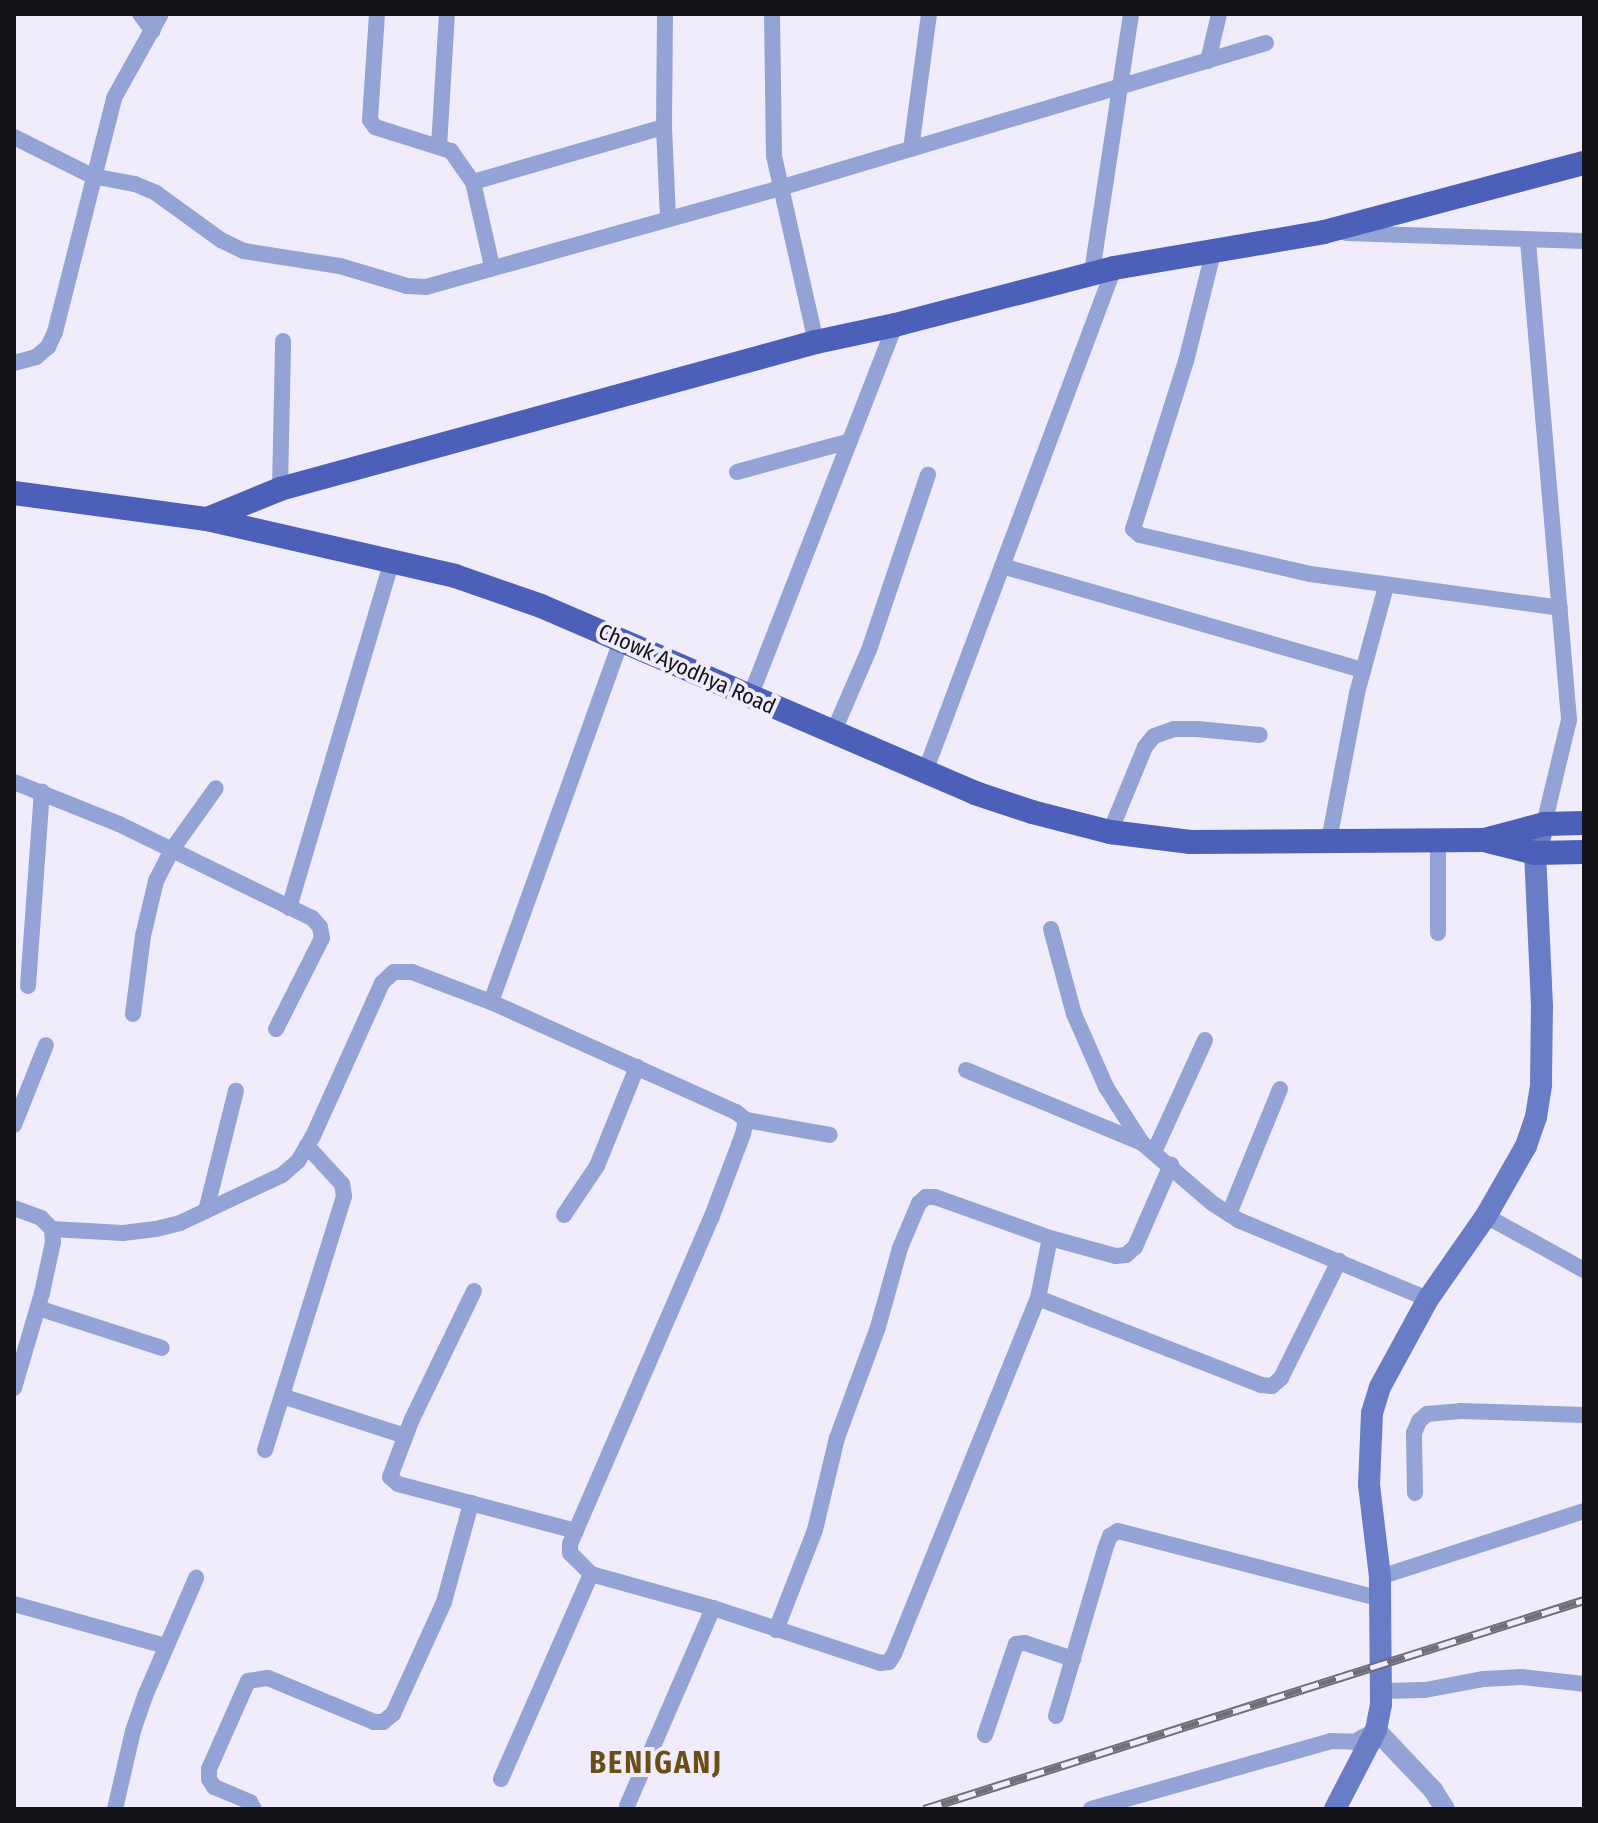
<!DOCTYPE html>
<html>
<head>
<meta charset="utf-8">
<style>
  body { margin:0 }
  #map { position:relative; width:1598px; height:1823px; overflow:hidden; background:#f1ecfc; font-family:"Fira Sans Condensed",sans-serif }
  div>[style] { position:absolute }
  .minor>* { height:16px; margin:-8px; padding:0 8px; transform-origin:8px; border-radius:8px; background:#94a3d6 }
  .tertiary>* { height:20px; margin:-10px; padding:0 10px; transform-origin:10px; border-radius:10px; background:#94a3d6 }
  .secondary>* { height:22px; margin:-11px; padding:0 11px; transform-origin:11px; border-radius:11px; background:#697dc6 }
  .primary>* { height:24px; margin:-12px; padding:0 12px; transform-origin:12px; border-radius:12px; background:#4c60ba }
  .rail>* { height:9px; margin-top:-4.5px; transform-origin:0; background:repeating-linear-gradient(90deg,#f1ecfc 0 18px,#716e78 0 36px); box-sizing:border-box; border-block:2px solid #716e78 }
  span { translate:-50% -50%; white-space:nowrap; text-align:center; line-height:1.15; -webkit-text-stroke:8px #f1ecfc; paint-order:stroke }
  .street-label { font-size:22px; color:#151319 }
  .district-label { font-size:30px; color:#674f15; font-weight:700; letter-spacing:2px }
  .frame { position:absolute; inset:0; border:16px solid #151319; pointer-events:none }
</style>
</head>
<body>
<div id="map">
  <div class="minor">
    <i style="left:140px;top:14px;width:21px;rotate:53deg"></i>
    <i style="left:377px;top:14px;width:106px;rotate:93.8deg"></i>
    <i style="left:370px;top:120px;width:9px;rotate:54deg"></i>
    <i style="left:375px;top:127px;width:80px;rotate:17.5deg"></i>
    <i style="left:451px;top:151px;width:38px;rotate:55deg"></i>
    <i style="left:473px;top:182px;width:86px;rotate:77.3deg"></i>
    <i style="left:772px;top:14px;width:142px;rotate:89.2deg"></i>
    <i style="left:774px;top:156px;width:191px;rotate:77.3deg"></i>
    <i style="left:1208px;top:61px;width:48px;rotate:-76.8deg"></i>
    <i style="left:664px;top:127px;width:91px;rotate:87.5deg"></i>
    <i style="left:14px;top:137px;width:87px;rotate:26.6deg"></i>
    <i style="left:92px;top:176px;width:44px;rotate:10.5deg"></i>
    <i style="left:135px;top:184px;width:23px;rotate:23deg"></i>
    <i style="left:156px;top:193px;width:80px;rotate:35.9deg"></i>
    <i style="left:221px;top:240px;width:25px;rotate:26deg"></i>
    <i style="left:244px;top:251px;width:97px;rotate:8.9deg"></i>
    <i style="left:340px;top:266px;width:70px;rotate:16.6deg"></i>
    <i style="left:407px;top:286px;width:19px;rotate:3deg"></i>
    <i style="left:426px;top:287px;width:371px;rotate:-15.6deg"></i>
    <i style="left:783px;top:187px;width:504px;rotate:-16.6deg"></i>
    <i style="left:439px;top:147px;width:133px;rotate:-86.6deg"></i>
    <i style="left:911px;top:149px;width:136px;rotate:-82.4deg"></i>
    <i style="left:473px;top:182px;width:199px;rotate:-16.1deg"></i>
    <i style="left:664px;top:127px;width:113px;rotate:-89.5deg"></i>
    <i style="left:1346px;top:233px;width:238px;rotate:1.9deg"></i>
    <i style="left:1528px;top:241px;width:481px;rotate:85.1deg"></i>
    <i style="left:1569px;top:720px;width:107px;rotate:103.5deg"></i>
    <i style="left:1213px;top:253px;width:111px;rotate:104deg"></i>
    <i style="left:1186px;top:361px;width:176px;rotate:107.5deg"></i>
    <i style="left:1133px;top:529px;width:9px;rotate:41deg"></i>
    <i style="left:1140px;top:535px;width:174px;rotate:12.9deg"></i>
    <i style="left:1310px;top:574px;width:252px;rotate:7.7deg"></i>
    <i style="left:1092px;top:272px;width:261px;rotate:-81.4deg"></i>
    <i style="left:14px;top:363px;width:23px;rotate:-15deg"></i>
    <i style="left:36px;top:357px;width:16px;rotate:-40deg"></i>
    <i style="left:48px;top:347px;width:17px;rotate:-65deg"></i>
    <i style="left:55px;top:332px;width:241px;rotate:-75.8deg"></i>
    <i style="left:114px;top:98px;width:96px;rotate:-60.8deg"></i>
    <i style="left:737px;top:472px;width:117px;rotate:-15.3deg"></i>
    <i style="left:280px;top:489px;width:148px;rotate:-88.8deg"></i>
    <i style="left:1002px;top:566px;width:376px;rotate:16.1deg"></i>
    <i style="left:750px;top:697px;width:399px;rotate:-68.7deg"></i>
    <i style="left:833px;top:733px;width:90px;rotate:-66.6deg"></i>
    <i style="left:869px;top:650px;width:185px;rotate:-71.4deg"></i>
    <i style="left:925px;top:772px;width:538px;rotate:-69.44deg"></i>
    <i style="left:14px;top:782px;width:113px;rotate:21.8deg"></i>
    <i style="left:119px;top:824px;width:215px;rotate:26deg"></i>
    <i style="left:312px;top:918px;width:12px;rotate:48deg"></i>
    <i style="left:320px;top:927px;width:11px;rotate:80deg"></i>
    <i style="left:322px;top:938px;width:102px;rotate:116.8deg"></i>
    <i style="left:1110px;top:832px;width:92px;rotate:-67.6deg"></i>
    <i style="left:1145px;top:747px;width:14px;rotate:-51deg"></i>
    <i style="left:1154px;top:736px;width:21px;rotate:-19deg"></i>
    <i style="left:1174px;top:729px;width:23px"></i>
    <i style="left:1197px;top:729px;width:63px;rotate:5.4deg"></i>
    <i style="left:1329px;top:840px;width:150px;rotate:-79.2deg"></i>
    <i style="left:1357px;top:693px;width:111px;rotate:-74.8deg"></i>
    <i style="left:1438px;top:840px;width:93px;rotate:90deg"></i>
    <i style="left:289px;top:908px;width:362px;rotate:-73.5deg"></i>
    <i style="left:1051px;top:929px;width:88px;rotate:74.9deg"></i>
    <i style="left:1074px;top:1014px;width:80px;rotate:66.3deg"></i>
    <i style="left:1106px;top:1087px;width:67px;rotate:57.3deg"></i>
    <i style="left:28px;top:986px;width:195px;rotate:-85.9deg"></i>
    <i style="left:491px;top:1002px;width:385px;rotate:-70.2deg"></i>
    <i style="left:133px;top:1014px;width:79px;rotate:-82.7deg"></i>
    <i style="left:143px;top:936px;width:57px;rotate:-76.7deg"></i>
    <i style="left:156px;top:881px;width:34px;rotate:-63deg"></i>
    <i style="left:171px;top:851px;width:77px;rotate:-54.5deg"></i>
    <i style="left:966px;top:1070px;width:191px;rotate:22.5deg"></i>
    <i style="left:1142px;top:1143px;width:92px;rotate:40.6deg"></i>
    <i style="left:1212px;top:1203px;width:31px;rotate:33deg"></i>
    <i style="left:1238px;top:1220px;width:206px;rotate:22.6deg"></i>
    <i style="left:746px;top:1120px;width:85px;rotate:10.1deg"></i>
    <i style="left:14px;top:1125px;width:86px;rotate:-68.2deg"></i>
    <i style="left:1154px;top:1152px;width:123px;rotate:-65.5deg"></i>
    <i style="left:14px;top:1208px;width:29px;rotate:20deg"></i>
    <i style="left:41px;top:1218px;width:16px;rotate:45deg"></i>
    <i style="left:52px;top:1229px;width:13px;rotate:86deg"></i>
    <i style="left:53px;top:1242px;width:52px;rotate:102.2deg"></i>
    <i style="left:42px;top:1293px;width:99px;rotate:106.4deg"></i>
    <i style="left:206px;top:1211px;width:124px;rotate:-76deg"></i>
    <i style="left:1229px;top:1214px;width:135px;rotate:-67.8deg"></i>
    <i style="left:564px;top:1215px;width:59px;rotate:-56deg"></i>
    <i style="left:597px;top:1166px;width:107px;rotate:-68deg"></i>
    <i style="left:1486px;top:1216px;width:112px;rotate:28.9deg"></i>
    <i style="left:52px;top:1229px;width:71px;rotate:3.2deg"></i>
    <i style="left:123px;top:1233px;width:33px;rotate:-7deg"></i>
    <i style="left:156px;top:1229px;width:25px;rotate:-14deg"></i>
    <i style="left:180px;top:1223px;width:113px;rotate:-25.2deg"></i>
    <i style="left:282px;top:1175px;width:21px;rotate:-41deg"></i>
    <i style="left:298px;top:1161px;width:29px;rotate:-59deg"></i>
    <i style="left:313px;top:1136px;width:168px;rotate:-65.7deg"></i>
    <i style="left:382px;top:983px;width:16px;rotate:-43deg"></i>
    <i style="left:394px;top:972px;width:18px"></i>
    <i style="left:412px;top:972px;width:85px;rotate:20.8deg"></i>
    <i style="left:491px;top:1002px;width:269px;rotate:24.2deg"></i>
    <i style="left:736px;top:1112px;width:13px;rotate:39deg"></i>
    <i style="left:746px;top:1120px;width:14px;rotate:102deg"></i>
    <i style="left:743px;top:1134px;width:88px;rotate:110.7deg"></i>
    <i style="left:712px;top:1216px;width:357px;rotate:113.4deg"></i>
    <i style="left:570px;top:1544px;width:9px;rotate:90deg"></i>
    <i style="left:570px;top:1553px;width:30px;rotate:45deg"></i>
    <i style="left:591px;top:1574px;width:127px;rotate:15.6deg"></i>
    <i style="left:713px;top:1608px;width:176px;rotate:18.2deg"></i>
    <i style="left:880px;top:1663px;width:9px;rotate:-6deg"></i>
    <i style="left:889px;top:1662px;width:9px;rotate:-58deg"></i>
    <i style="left:894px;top:1654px;width:384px;rotate:-68deg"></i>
    <i style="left:1038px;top:1298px;width:239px;rotate:21.3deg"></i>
    <i style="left:1261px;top:1385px;width:11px;rotate:5deg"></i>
    <i style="left:1272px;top:1386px;width:12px;rotate:-42deg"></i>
    <i style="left:1281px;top:1378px;width:131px;rotate:-63.6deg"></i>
    <i style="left:474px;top:1291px;width:142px;rotate:115.8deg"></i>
    <i style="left:412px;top:1419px;width:62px;rotate:110.8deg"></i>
    <i style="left:390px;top:1477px;width:11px;rotate:41deg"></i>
    <i style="left:398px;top:1484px;width:184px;rotate:14.8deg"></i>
    <i style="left:1038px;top:1298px;width:61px;rotate:-78.7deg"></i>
    <i style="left:38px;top:1308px;width:130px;rotate:17.9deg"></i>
    <i style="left:282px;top:1396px;width:129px;rotate:18deg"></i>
    <i style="left:265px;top:1450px;width:266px;rotate:-72.7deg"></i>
    <i style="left:344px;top:1196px;width:12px;rotate:-99deg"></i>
    <i style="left:342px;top:1184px;width:52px;rotate:-132.6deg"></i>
    <i style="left:1415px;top:1493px;width:60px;rotate:-91deg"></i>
    <i style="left:1414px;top:1433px;width:13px;rotate:-67deg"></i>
    <i style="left:1419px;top:1421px;width:11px;rotate:-41deg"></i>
    <i style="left:1427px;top:1414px;width:33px;rotate:-5deg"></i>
    <i style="left:1460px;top:1411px;width:124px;rotate:1.8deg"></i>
    <i style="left:1380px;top:1577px;width:214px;rotate:-17.9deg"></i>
    <i style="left:14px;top:1604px;width:157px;rotate:15.5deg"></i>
    <i style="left:776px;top:1630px;width:107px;rotate:-68.7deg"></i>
    <i style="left:815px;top:1530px;width:95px;rotate:-76.6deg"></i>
    <i style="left:837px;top:1438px;width:118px;rotate:-69.7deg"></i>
    <i style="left:878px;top:1327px;width:82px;rotate:-74.4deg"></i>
    <i style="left:900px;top:1248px;width:49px;rotate:-67.1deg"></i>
    <i style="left:919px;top:1203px;width:9px;rotate:-41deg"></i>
    <i style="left:926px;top:1197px;width:9px"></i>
    <i style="left:935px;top:1197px;width:122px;rotate:19.6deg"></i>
    <i style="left:1050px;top:1238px;width:68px;rotate:15.3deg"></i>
    <i style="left:1116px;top:1256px;width:10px;rotate:-6deg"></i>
    <i style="left:1126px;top:1255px;width:12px;rotate:-42deg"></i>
    <i style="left:1135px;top:1247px;width:90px;rotate:-66.3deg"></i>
    <i style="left:1381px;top:1691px;width:44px;rotate:-1.3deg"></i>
    <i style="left:1425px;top:1690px;width:60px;rotate:-10.6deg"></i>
    <i style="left:1484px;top:1679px;width:38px;rotate:-3deg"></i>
    <i style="left:1522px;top:1677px;width:62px;rotate:6.4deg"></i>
    <i style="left:1056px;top:1716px;width:174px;rotate:-73.6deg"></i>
    <i style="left:1105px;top:1549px;width:14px;rotate:-69deg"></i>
    <i style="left:1110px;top:1536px;width:9px;rotate:-32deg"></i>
    <i style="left:1118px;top:1531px;width:271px;rotate:14.5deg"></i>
    <i style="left:985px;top:1735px;width:96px;rotate:-71.2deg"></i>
    <i style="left:1016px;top:1644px;width:9px;rotate:-6deg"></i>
    <i style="left:1025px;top:1643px;width:51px;rotate:18.4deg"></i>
    <i style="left:501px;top:1779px;width:224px;rotate:-66.3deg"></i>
    <i style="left:627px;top:1806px;width:216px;rotate:-66.5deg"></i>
    <i style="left:115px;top:1809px;width:80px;rotate:-77deg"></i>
    <i style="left:133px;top:1731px;width:37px;rotate:-71deg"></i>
    <i style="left:145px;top:1696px;width:129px;rotate:-66.6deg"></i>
    <i style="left:254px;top:1809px;width:8px;rotate:-120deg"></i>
    <i style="left:250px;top:1802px;width:39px;rotate:-157deg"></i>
    <i style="left:214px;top:1787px;width:9px;rotate:-122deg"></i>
    <i style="left:209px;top:1779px;width:10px;rotate:-90deg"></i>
    <i style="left:209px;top:1769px;width:96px;rotate:-66.1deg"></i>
    <i style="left:248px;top:1681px;width:20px;rotate:-9deg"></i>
    <i style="left:268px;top:1678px;width:115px;rotate:22.5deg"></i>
    <i style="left:374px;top:1722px;width:9px"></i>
    <i style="left:383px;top:1722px;width:13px;rotate:-39deg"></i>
    <i style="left:393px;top:1714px;width:123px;rotate:-65.5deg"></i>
    <i style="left:444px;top:1602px;width:103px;rotate:-74.7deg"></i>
    <i style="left:1091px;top:1809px;width:249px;rotate:-15.8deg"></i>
    <i style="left:1331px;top:1741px;width:23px;rotate:2deg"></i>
    <i style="left:1354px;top:1742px;width:25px;rotate:-29deg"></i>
  </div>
  <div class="tertiary">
    <i style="left:1376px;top:1730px;width:83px;rotate:46.5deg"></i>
    <i style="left:1433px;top:1790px;width:22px;rotate:58deg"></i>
  </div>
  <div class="secondary">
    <i style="left:1335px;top:1809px;width:89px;rotate:-62.6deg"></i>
    <i style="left:1376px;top:1730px;width:26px;rotate:-79deg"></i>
    <i style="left:1381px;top:1704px;width:127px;rotate:-90.5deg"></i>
    <i style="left:1380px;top:1577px;width:93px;rotate:-96.8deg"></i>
    <i style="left:1369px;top:1485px;width:72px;rotate:-87.6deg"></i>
    <i style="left:1372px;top:1413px;width:27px;rotate:-73deg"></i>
    <i style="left:1380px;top:1387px;width:100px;rotate:-61.4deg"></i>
    <i style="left:1428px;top:1299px;width:101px;rotate:-55.1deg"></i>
    <i style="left:1486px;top:1216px;width:81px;rotate:-60.3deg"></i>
    <i style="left:1526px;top:1146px;width:31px;rotate:-71deg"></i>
    <i style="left:1536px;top:1117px;width:33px;rotate:-81deg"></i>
    <i style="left:1541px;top:1084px;width:78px;rotate:-89.3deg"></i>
    <i style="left:1542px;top:1006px;width:153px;rotate:-92.6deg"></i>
    <i style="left:1535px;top:853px;width:30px;rotate:-73deg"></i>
  </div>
  <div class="primary">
    <i style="left:14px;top:493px;width:195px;rotate:7.7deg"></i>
    <i style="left:207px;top:519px;width:254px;rotate:12.9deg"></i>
    <i style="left:455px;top:576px;width:91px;rotate:19.2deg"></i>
    <i style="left:541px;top:606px;width:473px;rotate:23.3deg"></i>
    <i style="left:975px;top:793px;width:60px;rotate:18.4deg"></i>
    <i style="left:1032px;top:812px;width:81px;rotate:14.4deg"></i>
    <i style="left:1110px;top:832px;width:81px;rotate:7.1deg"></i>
    <i style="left:1190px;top:842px;width:294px;rotate:-0.4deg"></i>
    <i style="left:1484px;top:840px;width:62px;rotate:-14.9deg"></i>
    <i style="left:1544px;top:824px;width:40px;rotate:-1.4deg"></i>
    <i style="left:207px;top:519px;width:79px;rotate:-22.3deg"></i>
    <i style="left:280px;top:489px;width:556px;rotate:-15.34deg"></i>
    <i style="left:816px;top:342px;width:81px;rotate:-12.1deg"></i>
    <i style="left:895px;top:325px;width:226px;rotate:-14.6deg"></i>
    <i style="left:1114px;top:268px;width:213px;rotate:-9.7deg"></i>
    <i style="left:1324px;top:232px;width:269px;rotate:-14.9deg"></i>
    <i style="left:1488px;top:841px;width:49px;rotate:14.3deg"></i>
    <i style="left:1535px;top:853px;width:49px;rotate:-1.2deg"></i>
  </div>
  <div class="rail">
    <i style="left:924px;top:1809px;width:692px;rotate:-17.57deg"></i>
  </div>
  <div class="street-label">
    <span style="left:687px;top:669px;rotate:24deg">Chowk Ayodhya Road</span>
  </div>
  <div class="district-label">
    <span style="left:656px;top:1763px">BENIGANJ</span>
  </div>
  <div class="frame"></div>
</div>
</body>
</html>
